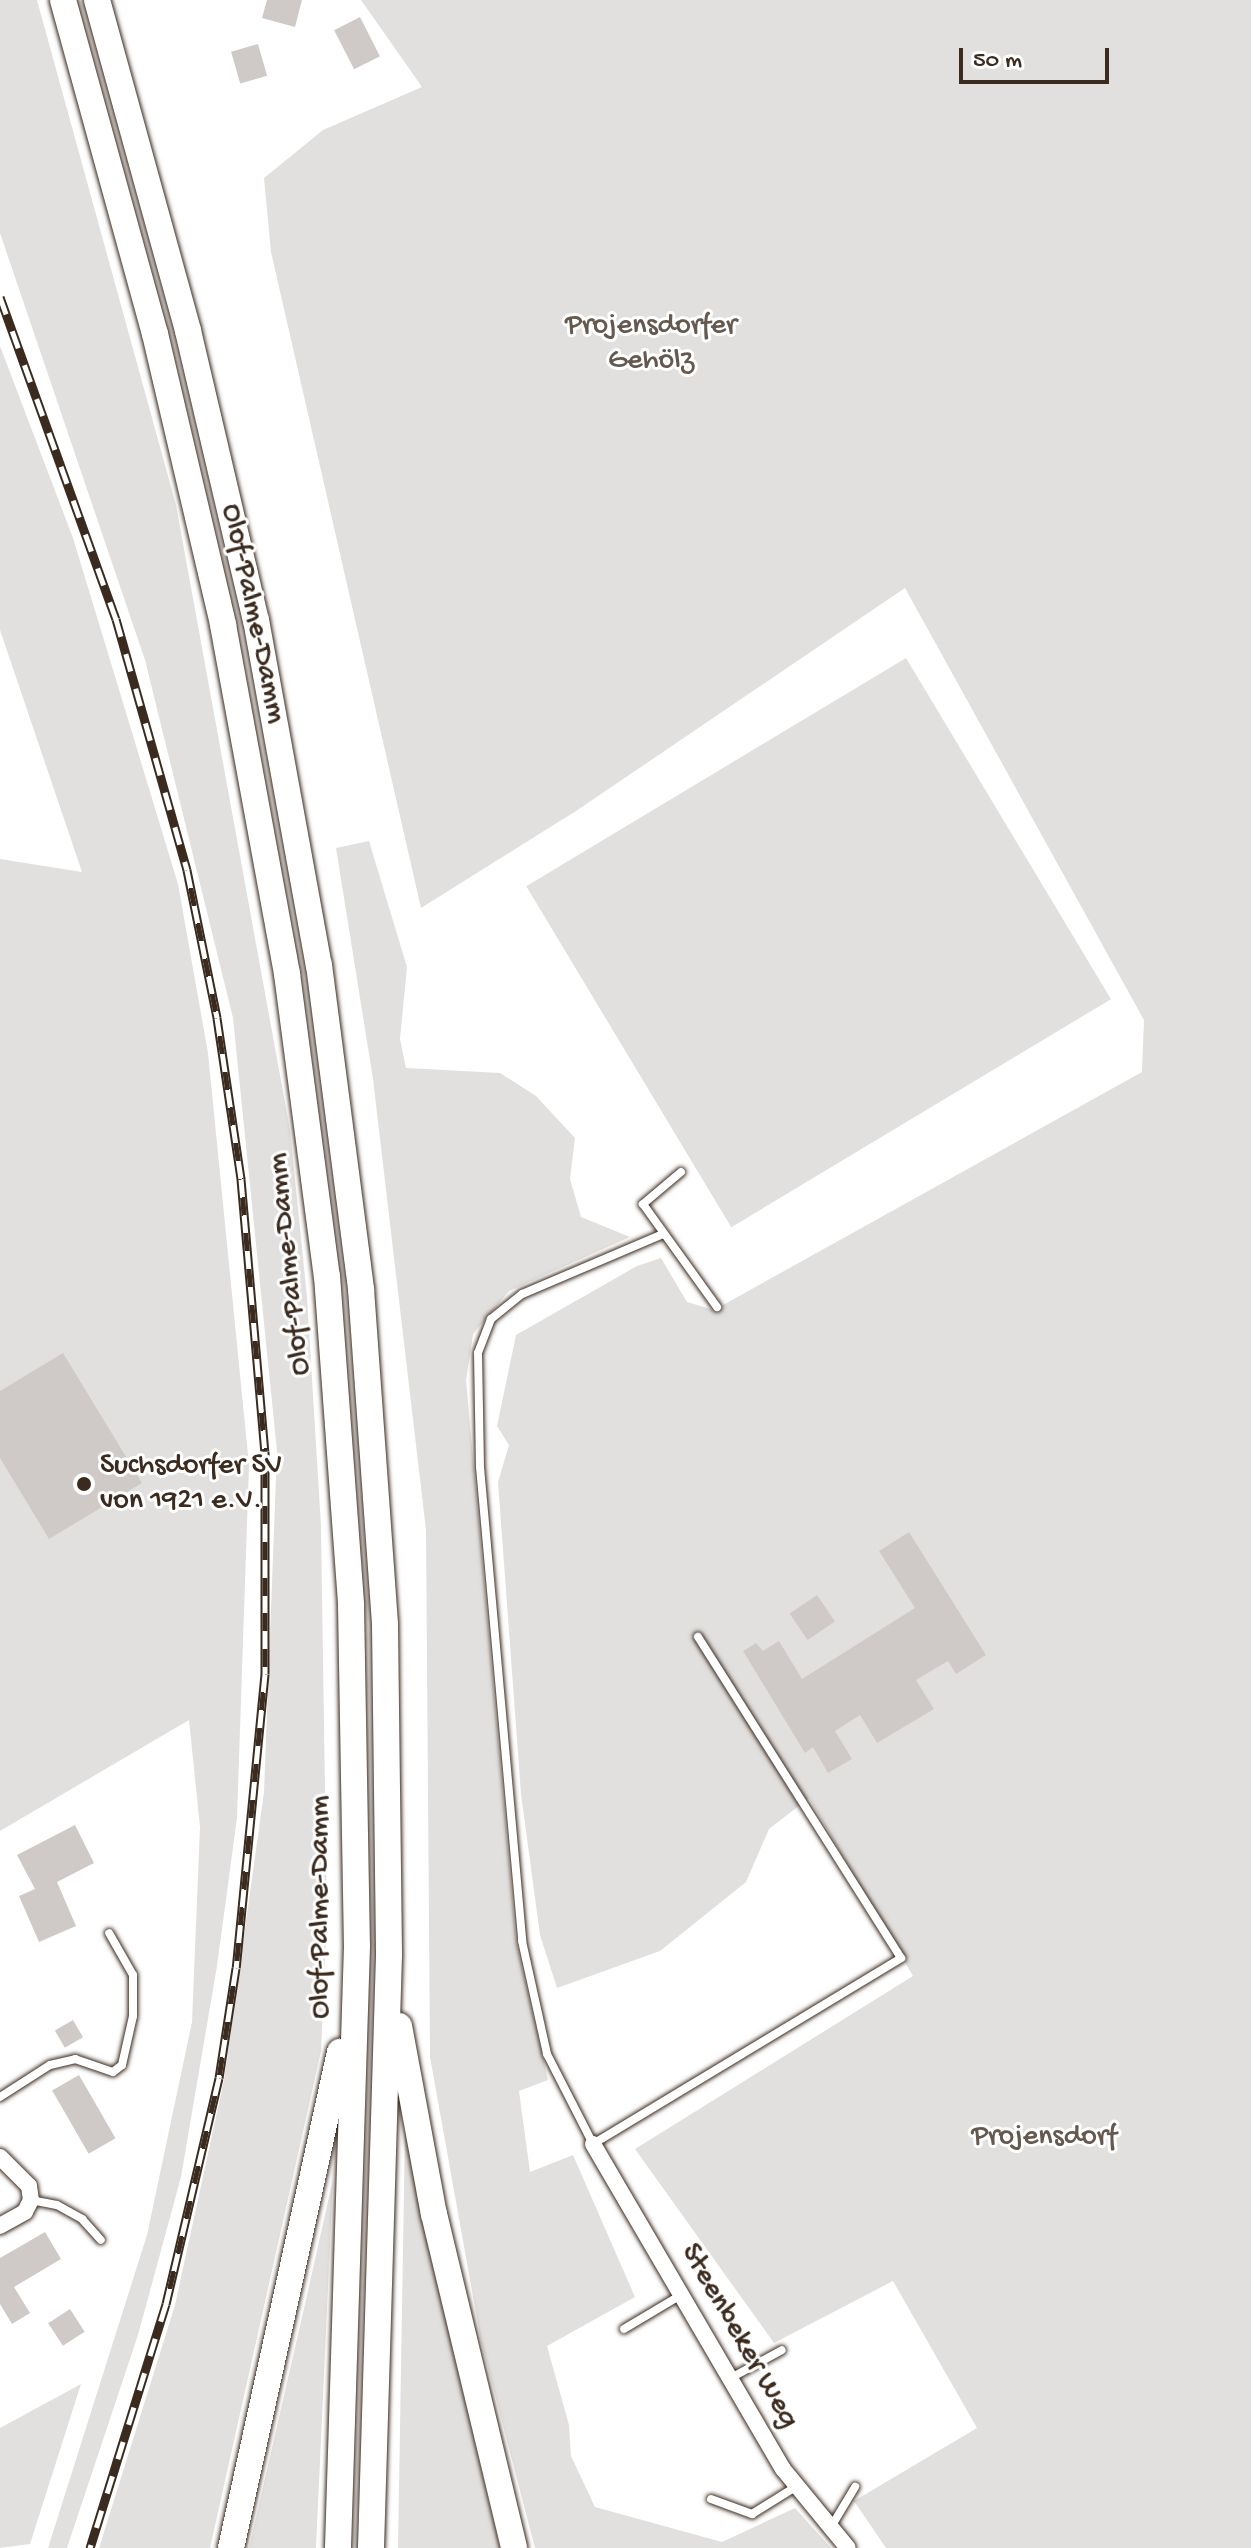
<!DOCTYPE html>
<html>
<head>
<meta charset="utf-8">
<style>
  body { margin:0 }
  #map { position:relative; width:1251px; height:2548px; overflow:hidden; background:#fff; font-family:"Gochi Hand",sans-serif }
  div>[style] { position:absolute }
  .green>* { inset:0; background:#e2e0de; transform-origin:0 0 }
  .building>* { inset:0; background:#cfcac7; transform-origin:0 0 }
  .roads { filter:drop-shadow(0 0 2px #3b2a1e) drop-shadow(0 0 2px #3b2a1e) }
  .service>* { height:8px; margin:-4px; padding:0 4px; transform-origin:4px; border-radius:4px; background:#fff }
  .minor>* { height:16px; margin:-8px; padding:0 8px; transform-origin:8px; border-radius:8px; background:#fff }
  .trunk>* { height:26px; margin:-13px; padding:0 13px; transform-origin:13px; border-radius:13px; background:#fff }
  .rail>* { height:9px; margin-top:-4.5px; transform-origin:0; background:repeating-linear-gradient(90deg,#fff 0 18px,#3b2a1e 0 36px); box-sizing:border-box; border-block:2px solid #3b2a1e }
  .dots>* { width:22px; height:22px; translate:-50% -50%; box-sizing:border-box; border:4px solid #fff; border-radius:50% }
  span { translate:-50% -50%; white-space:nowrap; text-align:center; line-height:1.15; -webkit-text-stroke:6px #fff; paint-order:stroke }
  .park-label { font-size:30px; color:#65584e }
  .street-label { font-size:30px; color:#3b2a1e }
  .poi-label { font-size:30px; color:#3b2a1e }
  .left { translate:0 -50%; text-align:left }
  .scale { position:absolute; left:959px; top:48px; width:150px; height:36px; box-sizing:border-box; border:4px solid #3b2a1e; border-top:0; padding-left:10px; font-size:24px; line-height:28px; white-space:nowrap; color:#3b2a1e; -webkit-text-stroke:6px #fff; paint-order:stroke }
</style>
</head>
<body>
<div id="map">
  <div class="green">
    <i style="clip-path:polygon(0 0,37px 0,176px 505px,290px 1130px,307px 1297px,321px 1526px,327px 1922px,321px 2051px,210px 2548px,99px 2548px,175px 2305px,224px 2080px,264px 1792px,277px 1451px,233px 1018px,145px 660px,0 233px)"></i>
    <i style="clip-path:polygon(361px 0,1251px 0,1251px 2548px,886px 2548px,854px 2501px,977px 2428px,893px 2281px,774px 2343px,635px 2149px,913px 1976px,809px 1798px,769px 1829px,746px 1882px,660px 1951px,557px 1988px,540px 1935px,521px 1794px,498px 1482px,509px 1445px,497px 1426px,516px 1335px,637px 1266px,661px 1258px,687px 1302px,714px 1310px,1142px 1072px,1144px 1020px,905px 588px,576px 811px,421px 908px,271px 252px,264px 178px,323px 130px,422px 87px)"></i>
    <i style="clip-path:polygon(0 346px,73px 538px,178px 884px,208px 1053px,249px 1465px,237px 1818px,217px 1966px,181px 2177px,138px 2335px,67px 2548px,48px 2548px,147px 2235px,192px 2022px,200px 1827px,189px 1720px,0 1831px,0 859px,82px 872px,0 630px)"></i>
    <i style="left:906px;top:658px;width:398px;height:443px;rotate:59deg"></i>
    <i style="clip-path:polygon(369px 841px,407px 967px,400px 1039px,406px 1068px,500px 1073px,536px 1096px,575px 1138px,570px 1179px,581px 1217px,630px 1237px,509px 1291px,473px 1334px,466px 1380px,516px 1942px,548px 2080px,519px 2091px,530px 2172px,573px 2155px,635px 2297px,547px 2346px,569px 2425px,571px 2456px,595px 2507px,722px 2542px,795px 2508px,831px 2548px,535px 2548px,481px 2341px,430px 2057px,426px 1530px,373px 1079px,336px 848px)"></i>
    <i style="clip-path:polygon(405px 2128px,428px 2246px,500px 2548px,398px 2548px)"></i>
    <i style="clip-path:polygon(333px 2179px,316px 2548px,249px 2548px,306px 2300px)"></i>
    <i style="clip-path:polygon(81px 2384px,30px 2544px,0 2548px,0 2428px)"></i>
  </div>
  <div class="building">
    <i style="clip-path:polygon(267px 0,302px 0,295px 27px,262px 18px)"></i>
    <i style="left:360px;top:17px;width:44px;height:29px;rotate:63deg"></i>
    <i style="left:258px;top:44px;width:33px;height:28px;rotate:74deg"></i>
    <i style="clip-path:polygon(63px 1353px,142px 1483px,49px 1539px,0 1458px,0 1391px)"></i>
    <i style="clip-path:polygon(909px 1532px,986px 1655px,956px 1674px,948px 1661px,916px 1680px,934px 1709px,877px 1743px,860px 1715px,835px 1731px,852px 1759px,828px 1773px,813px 1747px,805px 1753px,743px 1651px,756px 1643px,763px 1651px,779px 1641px,802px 1679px,915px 1608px,879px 1551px)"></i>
    <i style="left:817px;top:1595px;width:32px;height:33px;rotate:56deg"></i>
    <i style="clip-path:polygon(75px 1825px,94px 1863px,57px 1882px,76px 1926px,39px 1942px,19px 1896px,35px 1889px,17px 1855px)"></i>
    <i style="left:73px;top:2020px;width:20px;height:21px;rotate:60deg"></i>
    <i style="left:79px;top:2075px;width:73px;height:31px;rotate:60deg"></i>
    <i style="clip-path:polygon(45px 2232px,61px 2259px,14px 2287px,30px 2313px,12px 2324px,0 2304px,0 2258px)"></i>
    <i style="left:70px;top:2309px;width:27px;height:26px;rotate:57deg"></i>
  </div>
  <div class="roads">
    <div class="service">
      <i style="left:681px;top:1172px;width:50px;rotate:139.9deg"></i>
      <i style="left:643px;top:1204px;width:127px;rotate:54.3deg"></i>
      <i style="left:663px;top:1234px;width:153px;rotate:156.9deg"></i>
      <i style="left:522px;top:1294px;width:40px;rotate:141deg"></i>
      <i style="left:491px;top:1319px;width:36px;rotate:111deg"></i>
      <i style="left:478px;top:1353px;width:114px;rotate:89deg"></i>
      <i style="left:480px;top:1467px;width:476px;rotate:84.9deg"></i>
      <i style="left:522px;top:1941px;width:116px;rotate:77.5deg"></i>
      <i style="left:547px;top:2054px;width:101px;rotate:62.9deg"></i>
      <i style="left:593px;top:2144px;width:360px;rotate:-31.1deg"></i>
      <i style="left:901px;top:1958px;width:380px;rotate:-122.3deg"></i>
      <i style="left:0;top:2097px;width:59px;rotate:-32.6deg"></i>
      <i style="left:50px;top:2065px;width:26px;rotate:-13deg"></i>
      <i style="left:75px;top:2059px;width:40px;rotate:18.9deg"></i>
      <i style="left:113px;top:2072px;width:11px;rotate:-38deg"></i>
      <i style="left:122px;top:2065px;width:50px;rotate:-77.3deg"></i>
      <i style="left:133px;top:2016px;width:41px;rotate:-90deg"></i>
      <i style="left:133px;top:1975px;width:48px;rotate:-119.7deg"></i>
      <i style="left:31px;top:2200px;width:26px;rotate:11deg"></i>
      <i style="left:57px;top:2205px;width:29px;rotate:29deg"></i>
      <i style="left:82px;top:2219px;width:28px;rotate:48deg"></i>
      <i style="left:624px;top:2329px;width:66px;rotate:-30.8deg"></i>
      <i style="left:729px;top:2379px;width:60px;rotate:-28.7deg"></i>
      <i style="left:711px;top:2499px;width:44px;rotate:20.1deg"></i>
      <i style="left:752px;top:2514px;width:53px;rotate:-31.9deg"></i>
      <i style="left:831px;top:2527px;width:47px;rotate:-59deg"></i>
    </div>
    <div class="minor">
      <i style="left:593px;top:2144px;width:376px;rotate:59.7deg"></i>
      <i style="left:783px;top:2469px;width:102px;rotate:50.6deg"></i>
      <i style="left:0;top:2157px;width:41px;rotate:45deg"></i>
      <i style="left:29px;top:2186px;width:14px;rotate:82deg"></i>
      <i style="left:31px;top:2200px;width:13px;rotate:117deg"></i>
      <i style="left:25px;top:2212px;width:29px;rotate:151deg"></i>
    </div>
    <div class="trunk">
      <i style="left:63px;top:0;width:346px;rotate:74.6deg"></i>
      <i style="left:155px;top:334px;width:299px;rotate:76.8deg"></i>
      <i style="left:223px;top:625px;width:355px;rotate:79.6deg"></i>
      <i style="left:287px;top:974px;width:305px;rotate:82.5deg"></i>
      <i style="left:327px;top:1276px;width:330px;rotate:85.8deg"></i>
      <i style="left:351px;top:1605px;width:341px;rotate:89deg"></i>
      <i style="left:357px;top:1946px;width:602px;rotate:91.81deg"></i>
      <i style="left:97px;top:0;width:343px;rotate:74.6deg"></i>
      <i style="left:188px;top:331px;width:297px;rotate:76.8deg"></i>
      <i style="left:256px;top:620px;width:351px;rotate:79.7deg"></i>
      <i style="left:319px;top:965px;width:327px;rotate:82.6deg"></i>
      <i style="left:361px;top:1289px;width:337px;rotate:85.9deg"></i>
      <i style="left:385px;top:1625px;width:330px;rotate:89.3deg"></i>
      <i style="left:389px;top:1955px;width:593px;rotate:91.74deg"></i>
      <i style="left:399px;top:2026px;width:191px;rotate:79.5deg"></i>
      <i style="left:434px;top:2214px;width:343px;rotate:76.5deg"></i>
      <i style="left:231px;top:2548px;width:508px;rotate:-77.61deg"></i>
    </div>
  </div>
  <div class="rail">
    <i style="left:0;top:297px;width:342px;rotate:70.2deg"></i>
    <i style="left:116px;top:619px;width:261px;rotate:74.2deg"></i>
    <i style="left:187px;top:870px;width:151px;rotate:78.5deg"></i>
    <i style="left:217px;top:1018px;width:163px;rotate:81.5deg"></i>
    <i style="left:241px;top:1179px;width:273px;rotate:85deg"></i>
    <i style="left:265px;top:1451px;width:223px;rotate:90deg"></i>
    <i style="left:265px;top:1674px;width:295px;rotate:95.6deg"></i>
    <i style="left:236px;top:1968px;width:111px;rotate:98.8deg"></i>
    <i style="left:219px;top:2078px;width:232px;rotate:103.2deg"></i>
    <i style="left:166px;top:2304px;width:256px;rotate:107.3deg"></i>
  </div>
  <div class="dots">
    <i style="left:84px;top:1484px;background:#3b2a1e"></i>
  </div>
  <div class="park-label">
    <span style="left:651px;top:344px">Projensdorfer<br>Gehölz</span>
    <span style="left:1044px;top:2138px">Projensdorf</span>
  </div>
  <div class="street-label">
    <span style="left:252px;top:614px;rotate:78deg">Olof-Palme-Damm</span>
    <span style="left:291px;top:1264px;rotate:-96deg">Olof-Palme-Damm</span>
    <span style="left:322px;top:1907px;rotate:-90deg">Olof-Palme-Damm</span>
    <span style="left:738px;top:2337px;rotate:60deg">Steenbeker Weg</span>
  </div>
  <div class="poi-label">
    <span class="left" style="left:100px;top:1484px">Suchsdorfer SV<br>von 1921 e.V.</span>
  </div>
  <div class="scale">50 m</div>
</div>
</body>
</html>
